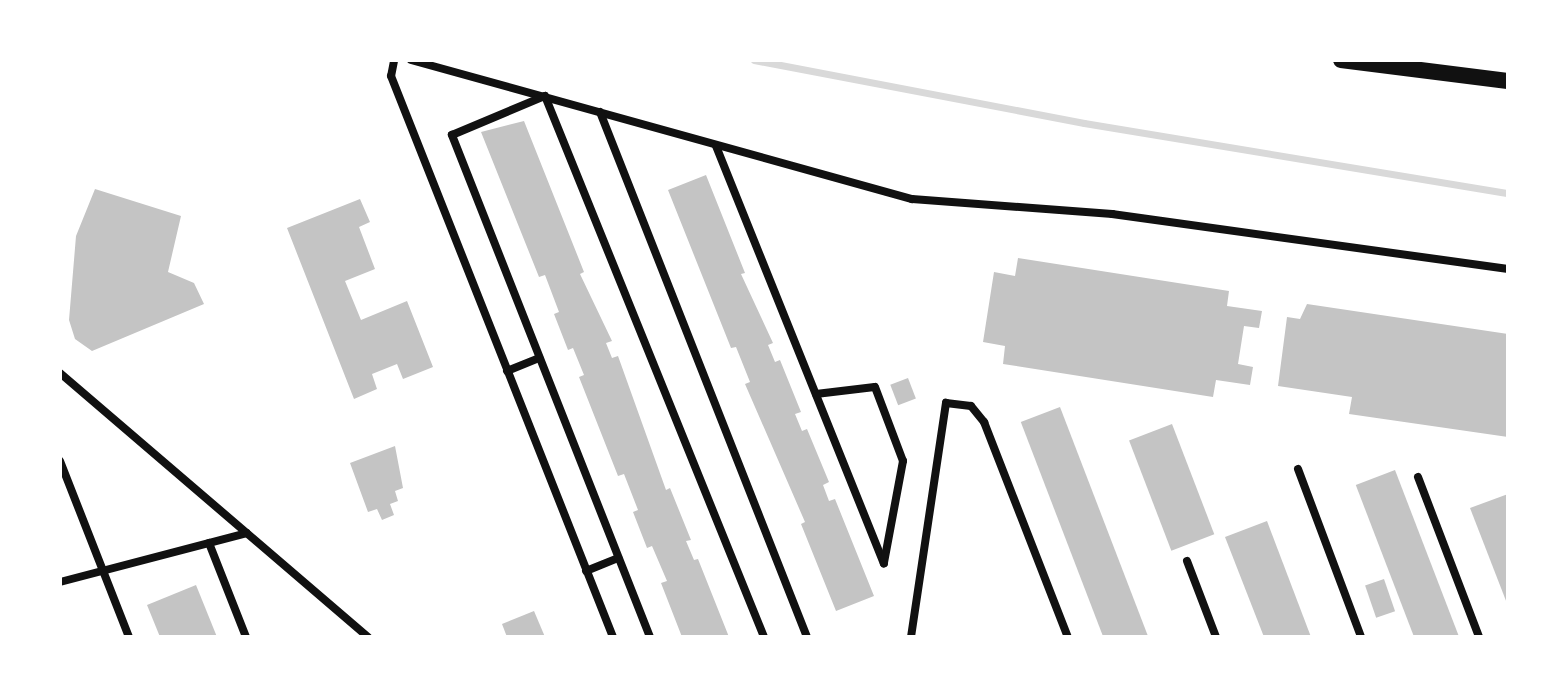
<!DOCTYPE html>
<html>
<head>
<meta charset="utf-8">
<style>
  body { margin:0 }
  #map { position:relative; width:1568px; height:697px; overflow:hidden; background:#fff; font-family:"IBM Plex Sans",sans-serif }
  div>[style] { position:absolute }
  .stream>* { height:7px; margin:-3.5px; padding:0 3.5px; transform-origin:3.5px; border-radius:3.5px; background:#d9d9d9 }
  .building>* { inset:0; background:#c4c4c4; transform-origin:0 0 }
  .minor>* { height:8px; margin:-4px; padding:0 4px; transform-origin:4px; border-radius:4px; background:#111 }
  .secondary>* { height:16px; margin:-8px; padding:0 8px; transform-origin:8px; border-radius:8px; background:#111 }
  span { translate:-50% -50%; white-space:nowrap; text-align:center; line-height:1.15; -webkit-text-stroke:6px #fff; paint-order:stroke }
  .frame { position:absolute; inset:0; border:62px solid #fff; pointer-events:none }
</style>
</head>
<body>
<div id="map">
  <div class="stream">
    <i style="left:754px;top:60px;width:336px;rotate:10.8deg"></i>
    <i style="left:1084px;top:123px;width:430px;rotate:9.4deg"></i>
  </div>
  <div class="building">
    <i style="clip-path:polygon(524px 121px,584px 272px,580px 274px,612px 341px,606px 343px,612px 358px,618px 356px,666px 490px,670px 488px,691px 540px,686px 541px,694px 560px,698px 559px,729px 637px,682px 637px,661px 583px,667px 581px,652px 546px,647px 548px,633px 512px,638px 510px,624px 474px,618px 476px,579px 377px,584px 375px,573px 348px,568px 350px,554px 314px,559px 312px,545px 275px,539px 277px,481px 132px)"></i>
    <i style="clip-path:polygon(706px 175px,745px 273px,741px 274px,773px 343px,768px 345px,775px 362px,780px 360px,801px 412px,795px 414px,802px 431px,807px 429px,829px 482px,823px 485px,829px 501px,835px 499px,874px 596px,836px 611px,801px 524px,805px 522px,745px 384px,750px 382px,736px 347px,731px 348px,668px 190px)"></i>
    <i style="clip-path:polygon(95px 189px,181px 216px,168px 272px,194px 283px,204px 304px,92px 351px,75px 339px,69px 320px,76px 236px)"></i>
    <i style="clip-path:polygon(360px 199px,370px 222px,359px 227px,375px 269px,345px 281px,361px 320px,407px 301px,433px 367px,403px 379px,397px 364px,372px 374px,377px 389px,354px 399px,287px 228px)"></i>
    <i style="clip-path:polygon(1018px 258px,1229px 291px,1227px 306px,1262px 311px,1259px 328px,1244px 326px,1238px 364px,1253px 367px,1250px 385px,1216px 380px,1213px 397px,1003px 364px,1005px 346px,983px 342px,994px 272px,1015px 276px)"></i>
    <i style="clip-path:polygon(1307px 304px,1508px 334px,1508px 437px,1349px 414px,1352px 397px,1278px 386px,1287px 317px,1300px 319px)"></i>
    <i style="left:908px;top:378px;width:22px;height:19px;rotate:69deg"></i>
    <i style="left:1060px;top:407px;width:247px;height:42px;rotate:69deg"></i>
    <i style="left:1172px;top:424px;width:118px;height:46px;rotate:69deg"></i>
    <i style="clip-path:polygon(395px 446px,403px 488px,395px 491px,398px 501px,390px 504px,394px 515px,382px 520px,377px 509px,368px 512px,350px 463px)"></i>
    <i style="left:1395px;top:470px;width:179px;height:42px;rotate:69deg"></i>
    <i style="clip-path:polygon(1508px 494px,1508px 606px,1470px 508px)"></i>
    <i style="clip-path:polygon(1267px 521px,1311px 637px,1264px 637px,1225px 537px)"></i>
    <i style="left:1384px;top:579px;width:34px;height:20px;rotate:71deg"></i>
    <i style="clip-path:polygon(196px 585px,217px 637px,160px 637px,147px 605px)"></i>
    <i style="clip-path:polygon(534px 611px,545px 637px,507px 637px,502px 624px)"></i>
  </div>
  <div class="minor">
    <i style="left:411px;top:60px;width:520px;rotate:15.51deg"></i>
    <i style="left:912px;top:199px;width:201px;rotate:4.3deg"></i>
    <i style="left:1112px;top:214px;width:400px;rotate:7.9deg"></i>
    <i style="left:394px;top:61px;width:15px;rotate:101deg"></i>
    <i style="left:391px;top:76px;width:603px;rotate:68.41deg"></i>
    <i style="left:600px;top:112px;width:564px;rotate:68.48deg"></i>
    <i style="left:716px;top:146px;width:450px;rotate:68.1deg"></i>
    <i style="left:507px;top:371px;width:35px;rotate:-22deg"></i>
    <i style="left:60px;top:373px;width:406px;rotate:40.6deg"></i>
    <i style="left:816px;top:394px;width:59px;rotate:-6.8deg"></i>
    <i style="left:875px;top:387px;width:79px;rotate:69.3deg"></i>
    <i style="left:903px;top:461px;width:104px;rotate:100.6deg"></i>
    <i style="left:60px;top:461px;width:189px;rotate:68.6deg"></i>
    <i style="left:1298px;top:469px;width:179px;rotate:69.4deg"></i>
    <i style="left:1418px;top:477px;width:171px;rotate:69.1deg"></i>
    <i style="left:209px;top:543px;width:101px;rotate:68.5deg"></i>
    <i style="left:1187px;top:561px;width:81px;rotate:69.1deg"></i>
    <i style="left:586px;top:571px;width:35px;rotate:-22deg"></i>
    <i style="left:60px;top:582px;width:193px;rotate:-14.7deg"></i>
    <i style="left:650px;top:637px;width:540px;rotate:-111.53deg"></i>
    <i style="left:452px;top:135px;width:101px;rotate:-22.8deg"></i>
    <i style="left:545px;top:96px;width:584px;rotate:67.96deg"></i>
    <i style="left:911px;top:637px;width:237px;rotate:-81.5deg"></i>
    <i style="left:946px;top:403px;width:25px;rotate:7deg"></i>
    <i style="left:971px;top:406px;width:21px;rotate:51deg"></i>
    <i style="left:984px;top:422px;width:231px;rotate:68.7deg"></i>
  </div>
  <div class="secondary">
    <i style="left:1341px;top:60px;width:168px;rotate:7.2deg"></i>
  </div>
  <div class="frame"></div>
</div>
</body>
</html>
